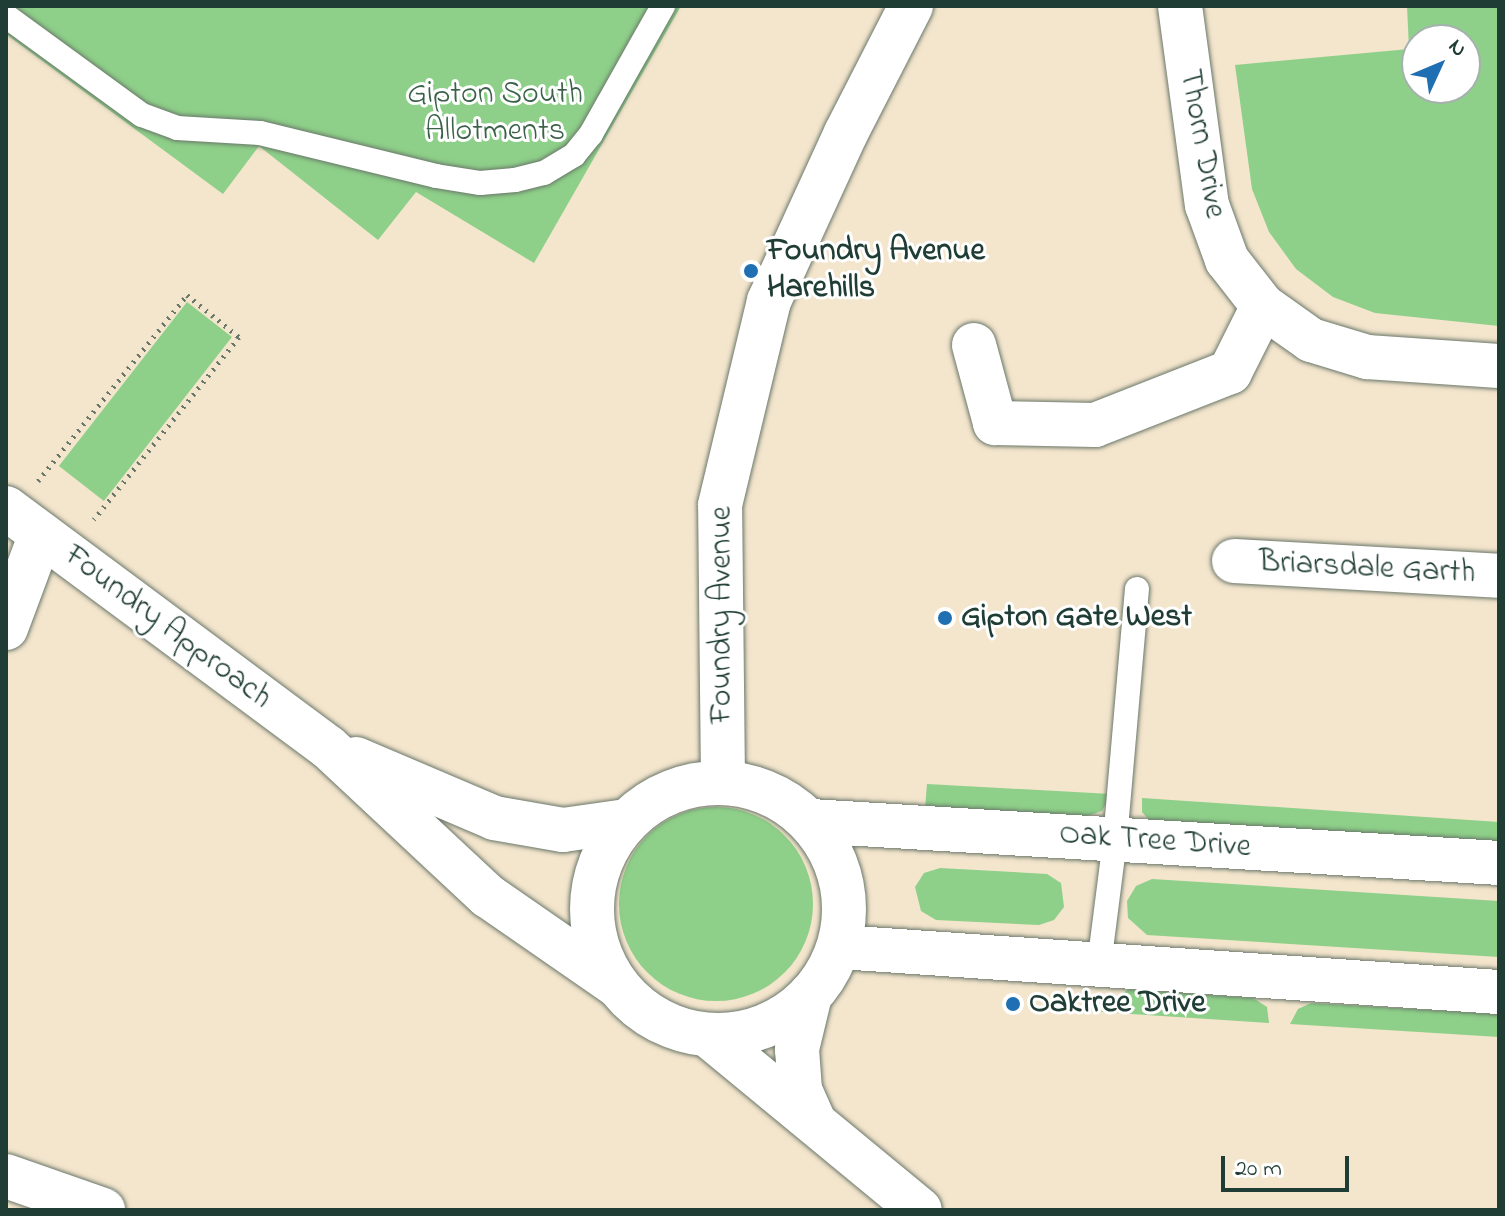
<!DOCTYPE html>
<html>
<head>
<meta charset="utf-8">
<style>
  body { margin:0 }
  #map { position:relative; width:1505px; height:1216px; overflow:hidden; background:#f4e5cd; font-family:"Indie Flower",sans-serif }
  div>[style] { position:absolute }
  .green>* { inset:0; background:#8ed089; transform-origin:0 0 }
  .round { border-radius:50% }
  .path>* { height:5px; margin-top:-2.5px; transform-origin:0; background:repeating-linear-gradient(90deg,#6a786a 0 2px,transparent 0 8px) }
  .roads { filter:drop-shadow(0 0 2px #6a786a) drop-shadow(0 0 2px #6a786a) }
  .lane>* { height:24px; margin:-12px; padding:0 12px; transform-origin:12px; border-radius:12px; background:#fff }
  .street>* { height:44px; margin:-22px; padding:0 22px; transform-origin:22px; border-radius:22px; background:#fff }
  .secondary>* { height:44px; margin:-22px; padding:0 22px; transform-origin:22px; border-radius:22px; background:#fff }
  .secondary>.ring { margin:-22px; padding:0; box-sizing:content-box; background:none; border:44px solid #fff; border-radius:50% }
  .dots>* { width:22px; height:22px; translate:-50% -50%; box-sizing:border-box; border:4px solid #fff; border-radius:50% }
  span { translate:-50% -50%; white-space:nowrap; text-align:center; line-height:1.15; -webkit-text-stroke:6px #fff; paint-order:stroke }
  .park-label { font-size:32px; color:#3b6249 }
  .street-label { font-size:32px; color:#1f3d34 }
  .poi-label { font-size:32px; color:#1f3d34; font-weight:700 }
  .left { translate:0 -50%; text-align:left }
  .frame { position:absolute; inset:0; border:8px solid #1f3d34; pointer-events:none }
  .north { position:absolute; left:1401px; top:24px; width:80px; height:80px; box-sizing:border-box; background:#fff; border:2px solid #a5b1ae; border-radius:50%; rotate:46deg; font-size:22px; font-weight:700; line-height:32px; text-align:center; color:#1f3d34 }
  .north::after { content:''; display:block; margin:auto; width:28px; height:36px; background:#1f6fb2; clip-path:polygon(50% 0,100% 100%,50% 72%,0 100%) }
  .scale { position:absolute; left:1221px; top:1156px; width:128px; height:36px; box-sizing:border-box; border:4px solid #1f3d34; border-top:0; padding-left:10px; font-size:24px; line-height:28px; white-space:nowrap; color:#1f3d34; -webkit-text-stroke:6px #fff; paint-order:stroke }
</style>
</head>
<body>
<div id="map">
  <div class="green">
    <i style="clip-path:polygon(6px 6px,681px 6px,534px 263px,416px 192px,378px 240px,259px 146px,223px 194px,6px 34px)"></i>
    <i style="clip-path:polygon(evenodd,1407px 6px,1499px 6px,1499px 326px,1375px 313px,1333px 297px,1296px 269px,1269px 232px,1252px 189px,1235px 65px,1409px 49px,1407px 6px,1465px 40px,1465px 88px,1417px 88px,1417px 40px,1465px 40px)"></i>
    <i style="left:187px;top:302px;width:57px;height:208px;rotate:38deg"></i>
    <i style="clip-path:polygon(927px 784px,1111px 794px,1102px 811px,1084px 817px,925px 809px)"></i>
    <i style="clip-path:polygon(1142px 798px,1499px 822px,1499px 846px,1149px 820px,1142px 812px)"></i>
    <i class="round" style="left:619px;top:807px;width:194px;height:194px"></i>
    <i style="clip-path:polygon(940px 868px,1047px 874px,1061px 883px,1064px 907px,1054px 920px,1039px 925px,936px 920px,921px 911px,915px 887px,924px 873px)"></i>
    <i style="clip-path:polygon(1152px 879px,1499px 901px,1499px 957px,1147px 935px,1128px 918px,1127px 901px,1136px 886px)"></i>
    <i style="clip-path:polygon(1130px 989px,1253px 998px,1267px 1007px,1269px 1023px,1101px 1012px,1108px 1001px)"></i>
    <i style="clip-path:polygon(1311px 1003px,1499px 1014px,1499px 1037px,1290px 1024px,1298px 1009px)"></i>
  </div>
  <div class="path">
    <i style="left:38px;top:481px;width:238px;rotate:-51.3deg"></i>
    <i style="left:187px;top:295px;width:67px;rotate:38.9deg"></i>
    <i style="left:239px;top:337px;width:233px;rotate:128.5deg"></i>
  </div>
  <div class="roads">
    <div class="lane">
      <i style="left:6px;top:16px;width:168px;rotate:36.1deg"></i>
      <i style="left:142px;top:115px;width:37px;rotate:20deg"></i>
      <i style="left:177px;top:128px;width:83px;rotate:3.4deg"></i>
      <i style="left:260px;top:133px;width:181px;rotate:13.7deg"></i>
      <i style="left:436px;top:176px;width:45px;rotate:9deg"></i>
      <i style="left:480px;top:183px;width:35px;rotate:-5deg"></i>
      <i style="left:515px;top:180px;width:30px;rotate:-14deg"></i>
      <i style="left:544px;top:173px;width:35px;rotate:-31deg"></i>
      <i style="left:574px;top:155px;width:27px;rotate:-51deg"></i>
      <i style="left:591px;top:134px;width:147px;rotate:-60.6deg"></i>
      <i style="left:1099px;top:965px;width:126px;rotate:-82.7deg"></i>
      <i style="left:1115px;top:840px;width:252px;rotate:-85deg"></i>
    </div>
    <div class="street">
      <i style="left:1180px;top:6px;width:201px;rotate:82.3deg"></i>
      <i style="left:1207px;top:205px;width:59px;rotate:70deg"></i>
      <i style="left:1227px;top:260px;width:58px;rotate:52deg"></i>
      <i style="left:1263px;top:306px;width:59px;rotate:35.3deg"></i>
      <i style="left:1311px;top:340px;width:59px;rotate:16.9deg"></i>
      <i style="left:1367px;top:357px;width:132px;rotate:3.9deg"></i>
      <i style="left:974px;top:345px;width:81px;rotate:74.9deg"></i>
      <i style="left:995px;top:423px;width:100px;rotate:1.1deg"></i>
      <i style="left:1095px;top:425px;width:145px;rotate:-21.4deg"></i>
      <i style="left:1230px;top:372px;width:74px;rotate:-63.4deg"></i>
      <i style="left:1234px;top:561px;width:265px;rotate:3.2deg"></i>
      <i style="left:6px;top:628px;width:100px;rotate:-69.6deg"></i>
      <i style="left:6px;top:1176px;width:103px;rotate:19.3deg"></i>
    </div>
    <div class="secondary">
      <i style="left:6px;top:508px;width:401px;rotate:36.6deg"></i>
      <i style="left:328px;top:747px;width:219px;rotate:43deg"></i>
      <i style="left:488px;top:896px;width:155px;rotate:34.7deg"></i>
      <i style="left:356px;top:759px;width:150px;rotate:23.1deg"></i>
      <i style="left:494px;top:818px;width:70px;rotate:9.9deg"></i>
      <i style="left:563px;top:830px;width:64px;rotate:-8.1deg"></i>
      <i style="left:723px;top:782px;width:277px;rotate:-90.6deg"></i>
      <i style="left:720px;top:505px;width:210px;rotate:-76.5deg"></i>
      <i style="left:769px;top:301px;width:185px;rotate:-65.4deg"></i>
      <i style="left:846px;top:133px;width:143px;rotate:-62.9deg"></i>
      <i class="ring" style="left:592px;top:783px;width:208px;height:208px"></i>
      <i style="left:811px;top:821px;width:689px;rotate:3.49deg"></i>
      <i style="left:840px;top:947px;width:661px;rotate:3.91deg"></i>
      <i style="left:810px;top:995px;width:56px;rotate:103.5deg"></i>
      <i style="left:797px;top:1049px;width:41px;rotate:85.8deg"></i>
      <i style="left:800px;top:1090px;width:36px;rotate:66deg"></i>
      <i style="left:709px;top:1036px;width:273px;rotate:39.5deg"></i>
    </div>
  </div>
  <div class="dots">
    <i style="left:751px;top:271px;background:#1f6fb2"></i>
    <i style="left:945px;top:618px;background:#1f6fb2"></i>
    <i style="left:1013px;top:1004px;background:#1f6fb2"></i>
  </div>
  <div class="park-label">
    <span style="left:495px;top:114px">Gipton South<br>Allotments</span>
  </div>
  <div class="street-label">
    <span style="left:1201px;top:144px;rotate:80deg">Thorn Drive</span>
    <span style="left:1367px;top:569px;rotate:3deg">Briarsdale Garth</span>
    <span style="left:723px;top:615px;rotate:-90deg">Foundry Avenue</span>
    <span style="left:167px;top:628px;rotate:37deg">Foundry Approach</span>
    <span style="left:1155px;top:842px;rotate:4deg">Oak Tree Drive</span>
  </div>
  <div class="poi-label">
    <span class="left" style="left:767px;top:271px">Foundry Avenue<br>Harehills</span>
    <span class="left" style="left:961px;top:618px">Gipton Gate West</span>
    <span class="left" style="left:1029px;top:1004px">Oaktree Drive</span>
  </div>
  <div class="frame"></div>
  <div class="north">N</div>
  <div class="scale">20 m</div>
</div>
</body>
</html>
